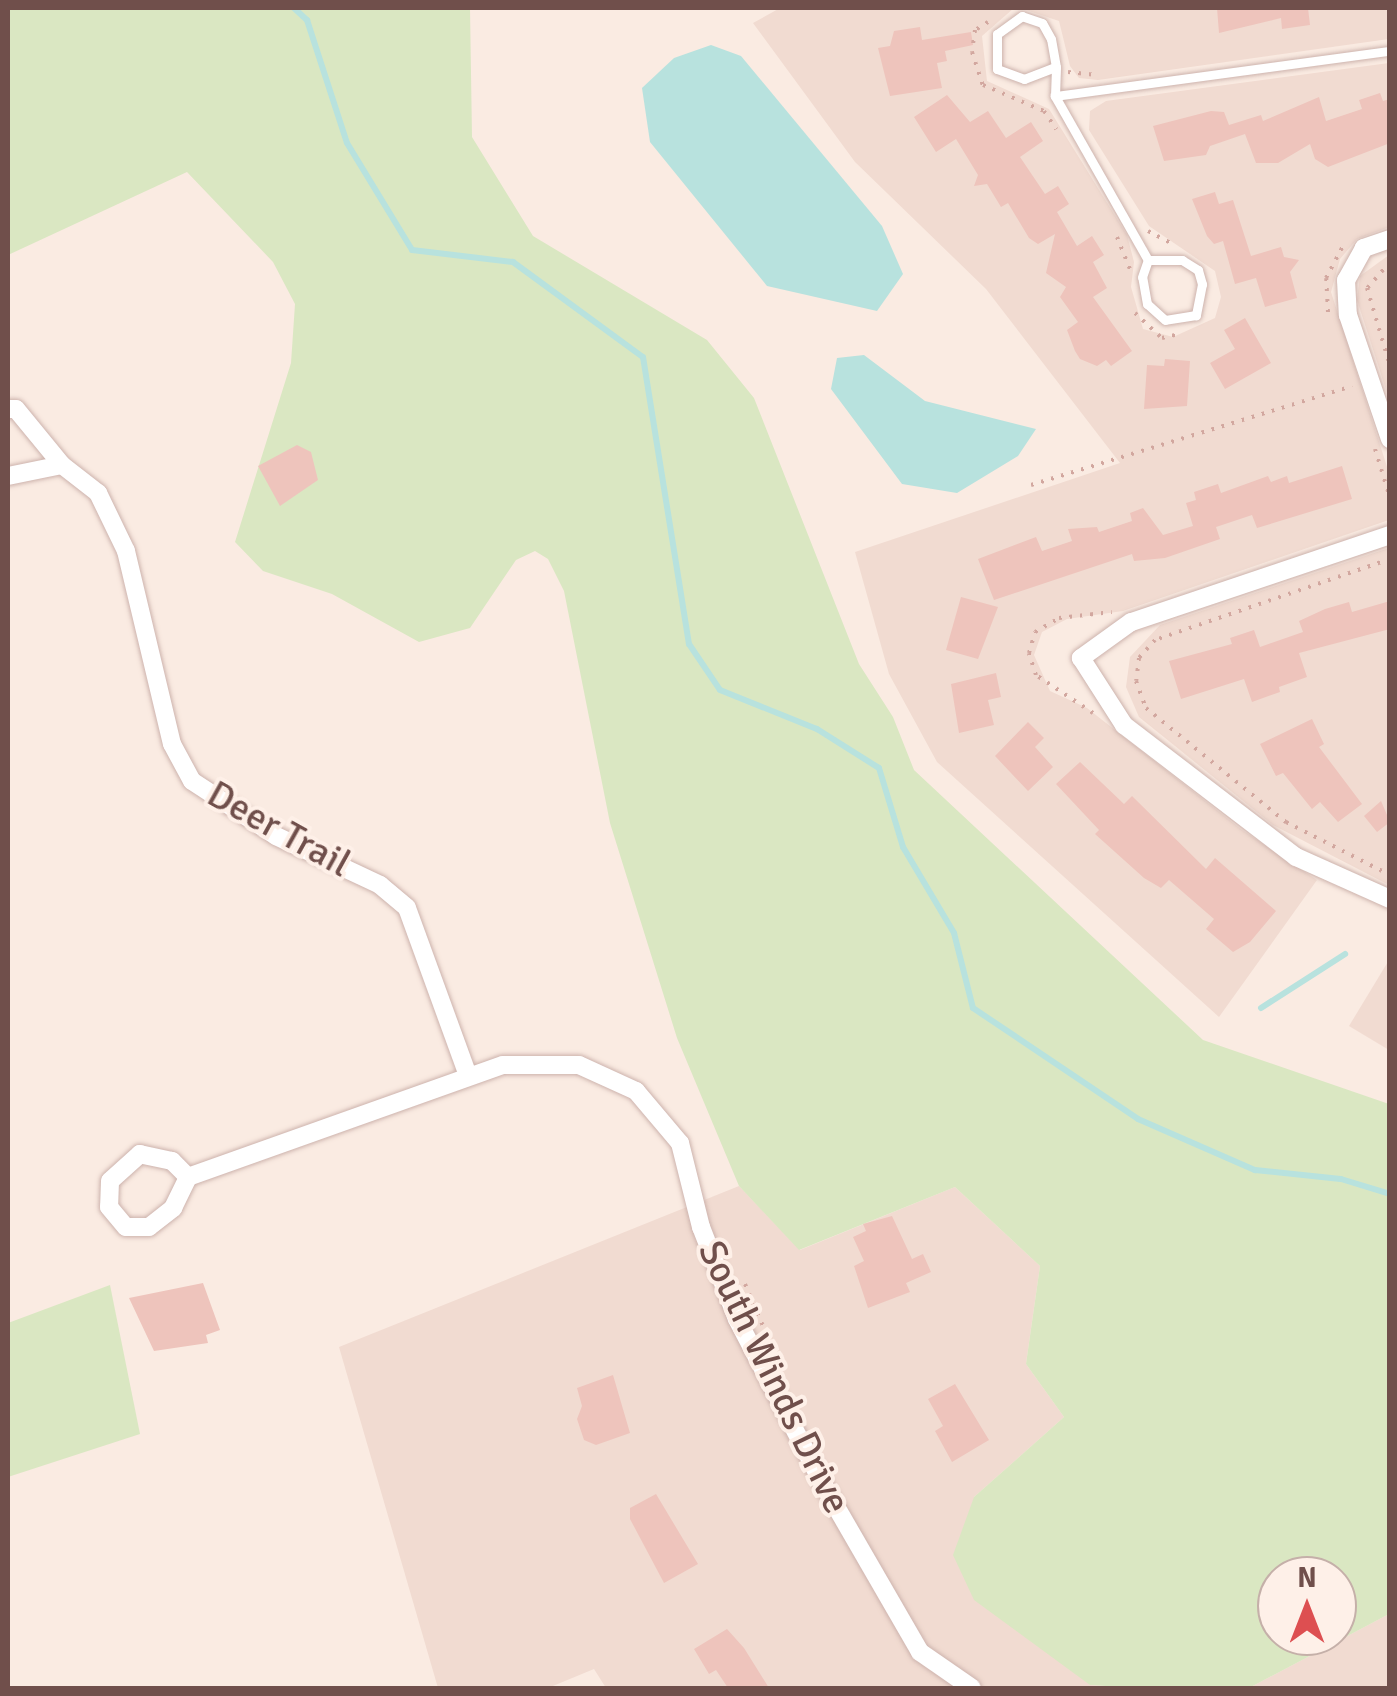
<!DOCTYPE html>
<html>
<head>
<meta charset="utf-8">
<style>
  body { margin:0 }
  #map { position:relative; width:1397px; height:1696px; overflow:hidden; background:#faebe2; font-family:Signika,sans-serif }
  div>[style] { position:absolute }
  .residential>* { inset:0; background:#f1dbd1 }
  .green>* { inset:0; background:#dae7c2 }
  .water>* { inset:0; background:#b8e2de }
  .stream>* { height:6px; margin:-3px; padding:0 3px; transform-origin:3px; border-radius:3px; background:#b8e2de }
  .building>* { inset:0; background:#eec4bc }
  .path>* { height:4px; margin-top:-2px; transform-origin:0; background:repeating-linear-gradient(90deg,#d2a79f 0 2.5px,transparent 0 10.5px) }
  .roads { filter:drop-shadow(0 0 2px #cdb3ad) drop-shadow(0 0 2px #cdb3ad) }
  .lane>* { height:9px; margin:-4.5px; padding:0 4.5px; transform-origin:4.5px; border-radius:4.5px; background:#fff }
  .street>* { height:18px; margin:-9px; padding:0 9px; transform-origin:9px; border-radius:9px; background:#fff }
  span { translate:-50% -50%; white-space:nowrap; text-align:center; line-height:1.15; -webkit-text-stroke:8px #fef0e8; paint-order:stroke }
  .street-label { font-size:38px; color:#704f4b }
  .frame { position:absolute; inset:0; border:10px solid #704f4b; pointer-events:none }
  .north { position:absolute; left:1257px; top:1556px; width:100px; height:100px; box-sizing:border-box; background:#fef0e8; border:2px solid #c5b0a9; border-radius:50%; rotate:0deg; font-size:28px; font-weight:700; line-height:40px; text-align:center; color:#704f4b }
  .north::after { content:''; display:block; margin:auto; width:35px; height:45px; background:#dd4f51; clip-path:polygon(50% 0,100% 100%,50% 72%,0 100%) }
</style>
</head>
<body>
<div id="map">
  <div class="residential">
    <i style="clip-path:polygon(780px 8px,1014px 8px,982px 36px,987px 81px,1049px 109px,1127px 235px,1134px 262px,1131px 287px,1143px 329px,1173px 337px,1215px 318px,1221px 297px,1215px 271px,1149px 226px,1089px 130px,1090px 111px,1106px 101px,1389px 63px,1389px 227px,1357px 239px,1340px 259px,1331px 292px,1389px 473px,1389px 520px,1123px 611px,1067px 619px,1042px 632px,1034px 655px,1050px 691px,1087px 708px,1242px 830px,1317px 880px,1219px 1017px,937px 762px,889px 674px,855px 552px,1120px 463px,986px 289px,855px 162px,753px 23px)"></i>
    <i style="clip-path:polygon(1020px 8px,1389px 8px,1389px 39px,1098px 80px,1079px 78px,1070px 66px,1059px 21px)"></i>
    <i style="clip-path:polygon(1389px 255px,1390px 255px,1389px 399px,1357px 300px,1360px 276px)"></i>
    <i style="clip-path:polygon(1389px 548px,1389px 882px,1387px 884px,1273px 825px,1139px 717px,1126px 687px,1130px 657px,1160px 625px)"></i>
    <i style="clip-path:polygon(1389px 960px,1389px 1050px,1349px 1026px)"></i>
    <i style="clip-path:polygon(739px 1186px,800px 1250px,955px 1187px,1040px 1266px,1026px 1364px,1064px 1417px,974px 1497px,1090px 1685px,1137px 1688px,606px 1688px,594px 1669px,548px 1688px,438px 1688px,339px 1347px)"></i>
    <i style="clip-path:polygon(1389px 1614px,1389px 1688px,1224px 1688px,1249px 1688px)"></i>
  </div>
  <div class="green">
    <i style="clip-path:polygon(evenodd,8px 8px,470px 8px,472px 137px,533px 236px,707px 340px,754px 398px,859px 664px,893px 717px,914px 770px,1203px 1040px,1389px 1104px,1389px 1614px,1249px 1688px,1137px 1688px,1090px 1685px,974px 1600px,953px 1555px,974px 1497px,1064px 1417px,1026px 1364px,1040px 1266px,955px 1187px,799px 1250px,739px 1186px,677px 1038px,610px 823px,564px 591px,548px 559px,535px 551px,516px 560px,470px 628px,419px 642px,332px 594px,263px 571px,235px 542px,291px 363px,295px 304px,273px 262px,187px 172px,8px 255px,8px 8px,1277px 1576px,1337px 1576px,1337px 1636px,1277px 1636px,1277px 1576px)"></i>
    <i style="clip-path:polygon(110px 1285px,140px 1434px,8px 1477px,8px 1323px)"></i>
  </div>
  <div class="water">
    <i style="clip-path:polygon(711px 45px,741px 56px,882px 226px,903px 274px,877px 311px,767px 286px,650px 142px,642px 88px,674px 58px)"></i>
    <i style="clip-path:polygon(864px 355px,925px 401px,1036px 429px,1018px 456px,957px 493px,902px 484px,831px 389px,837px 358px)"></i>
  </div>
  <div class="stream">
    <i style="left:294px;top:8px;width:18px;rotate:43deg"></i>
    <i style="left:307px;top:20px;width:129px;rotate:72deg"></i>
    <i style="left:347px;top:143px;width:125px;rotate:58.7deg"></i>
    <i style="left:412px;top:250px;width:102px;rotate:6.8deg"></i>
    <i style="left:513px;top:262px;width:161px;rotate:36.2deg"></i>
    <i style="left:643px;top:357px;width:291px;rotate:80.9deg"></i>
    <i style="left:689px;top:644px;width:55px;rotate:56deg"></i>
    <i style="left:720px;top:690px;width:105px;rotate:21.9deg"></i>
    <i style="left:817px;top:729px;width:73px;rotate:32.2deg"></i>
    <i style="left:879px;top:768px;width:83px;rotate:73.1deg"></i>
    <i style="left:903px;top:847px;width:100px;rotate:59.3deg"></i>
    <i style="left:954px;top:933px;width:77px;rotate:75.8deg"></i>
    <i style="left:973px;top:1008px;width:199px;rotate:33.9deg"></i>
    <i style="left:1138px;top:1119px;width:128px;rotate:23.6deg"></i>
    <i style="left:1255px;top:1170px;width:86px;rotate:6deg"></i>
    <i style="left:1341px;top:1179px;width:51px;rotate:17deg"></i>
    <i style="left:1261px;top:1008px;width:100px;rotate:-32.7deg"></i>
  </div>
  <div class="building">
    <i style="clip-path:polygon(1217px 8px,1308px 8px,1310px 25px,1282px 29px,1281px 18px,1219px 33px)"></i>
    <i style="clip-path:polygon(920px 27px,922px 40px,971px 32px,973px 45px,945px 51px,947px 61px,937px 63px,942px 88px,890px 96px,878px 48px,890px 46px,894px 31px)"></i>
    <i style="clip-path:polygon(1380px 93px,1383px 101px,1390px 99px,1390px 143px,1328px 167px,1315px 159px,1310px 144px,1278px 163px,1256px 163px,1245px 134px,1210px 146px,1206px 155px,1164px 161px,1153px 126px,1211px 111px,1224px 112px,1229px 125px,1261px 115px,1263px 121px,1319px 97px,1326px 121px,1362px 109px,1359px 100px)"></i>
    <i style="clip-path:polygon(947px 95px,970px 122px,988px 111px,1006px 138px,1031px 122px,1043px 141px,1020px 157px,1045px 194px,1058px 186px,1069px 204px,1057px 212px,1077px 246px,1092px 236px,1104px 255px,1093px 262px,1107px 288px,1093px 297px,1132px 351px,1111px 366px,1106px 360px,1097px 366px,1080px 359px,1075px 351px,1067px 330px,1078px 322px,1060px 297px,1066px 287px,1046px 273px,1055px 234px,1038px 244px,1029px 238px,1008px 203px,1001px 207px,987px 184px,974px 186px,978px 175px,956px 139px,936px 152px,914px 117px)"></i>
    <i style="clip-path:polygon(1215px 192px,1219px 204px,1233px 200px,1251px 256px,1281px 247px,1284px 257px,1299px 260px,1290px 272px,1297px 298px,1265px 307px,1256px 278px,1235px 284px,1223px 241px,1214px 244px,1207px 236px,1192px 199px)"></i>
    <i style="clip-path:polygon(1245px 318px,1271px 363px,1225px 389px,1210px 363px,1235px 349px,1224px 330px)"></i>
    <i style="clip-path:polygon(1165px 359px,1190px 361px,1187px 406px,1144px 409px,1147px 365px,1164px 366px)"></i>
    <i style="clip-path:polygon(297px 445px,311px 452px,318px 480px,280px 506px,258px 466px)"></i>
    <i style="clip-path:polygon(1342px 466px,1352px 499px,1257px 528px,1252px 515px,1216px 527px,1220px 539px,1165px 558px,1134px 561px,1132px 554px,994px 600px,978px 559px,1036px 537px,1042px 551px,1072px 541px,1068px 529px,1097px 527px,1099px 532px,1132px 521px,1130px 513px,1143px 508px,1163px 535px,1193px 526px,1186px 503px,1196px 500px,1194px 492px,1218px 484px,1221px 493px,1268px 476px,1271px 482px,1287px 476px,1289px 483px)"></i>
    <i style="clip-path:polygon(961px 597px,998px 607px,978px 659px,946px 650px)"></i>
    <i style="clip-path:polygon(1390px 601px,1390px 629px,1299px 653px,1307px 677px,1279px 687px,1280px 692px,1252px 702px,1244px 679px,1181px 699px,1169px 661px,1232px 644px,1230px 638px,1254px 630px,1260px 647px,1303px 632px,1299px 621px,1325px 609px,1349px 602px,1352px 612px)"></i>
    <i style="clip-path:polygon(996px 673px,1001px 697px,988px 700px,994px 725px,959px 733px,951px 684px)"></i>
    <i style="clip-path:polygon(1312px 719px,1324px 744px,1319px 747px,1362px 804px,1338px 822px,1320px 802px,1312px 809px,1283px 773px,1276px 776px,1260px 744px)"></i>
    <i style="clip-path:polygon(1028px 722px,1044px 738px,1035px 747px,1053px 767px,1028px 791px,995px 756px)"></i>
    <i style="clip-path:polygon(1080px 762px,1124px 804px,1132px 796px,1206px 869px,1215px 858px,1276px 911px,1250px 942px,1233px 952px,1206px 929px,1214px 919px,1169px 880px,1161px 888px,1144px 878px,1095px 834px,1099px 830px,1056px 784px)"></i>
    <i style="clip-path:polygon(1381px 801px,1390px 822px,1377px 832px,1364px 816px)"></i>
    <i style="clip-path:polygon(892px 1216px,912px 1259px,923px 1254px,931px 1272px,906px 1283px,910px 1292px,868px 1308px,854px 1266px,864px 1261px,853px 1237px,866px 1231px,863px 1224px)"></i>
    <i style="clip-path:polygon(203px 1283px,220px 1330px,206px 1335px,208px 1343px,154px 1351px,129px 1298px)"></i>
    <i style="clip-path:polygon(613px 1375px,630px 1433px,596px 1445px,584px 1440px,577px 1419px,582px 1406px,577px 1388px)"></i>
    <i style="clip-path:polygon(955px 1384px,989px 1440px,952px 1462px,935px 1431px,943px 1426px,928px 1399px)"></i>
    <i style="clip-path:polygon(656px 1494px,698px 1564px,664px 1583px,630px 1519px,630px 1508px)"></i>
    <i style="clip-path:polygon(727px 1629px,744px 1648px,769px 1688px,728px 1688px,716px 1670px,709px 1674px,694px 1649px)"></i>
  </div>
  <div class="path">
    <i style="left:988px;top:22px;width:15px;rotate:148deg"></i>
    <i style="left:975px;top:30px;width:22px;rotate:98deg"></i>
    <i style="left:972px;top:52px;width:35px;rotate:72deg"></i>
    <i style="left:983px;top:85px;width:66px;rotate:23.1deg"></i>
    <i style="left:1044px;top:111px;width:22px;rotate:56deg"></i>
    <i style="left:1068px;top:72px;width:29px;rotate:6deg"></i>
    <i style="left:1148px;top:231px;width:30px;rotate:28deg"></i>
    <i style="left:1117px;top:237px;width:35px;rotate:68deg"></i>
    <i style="left:1390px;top:262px;width:35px;rotate:131deg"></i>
    <i style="left:1367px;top:288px;width:81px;rotate:73.6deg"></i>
    <i style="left:1328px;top:312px;width:34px;rotate:-93deg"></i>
    <i style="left:1326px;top:278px;width:40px;rotate:-62deg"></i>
    <i style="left:1135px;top:313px;width:37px;rotate:43deg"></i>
    <i style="left:1162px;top:338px;width:17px;rotate:-13deg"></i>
    <i style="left:1375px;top:449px;width:51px;rotate:73deg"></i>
    <i style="left:1031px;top:485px;width:336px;rotate:-17.1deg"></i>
    <i style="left:1390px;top:559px;width:249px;rotate:161deg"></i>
    <i style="left:1155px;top:640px;width:24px;rotate:132deg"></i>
    <i style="left:1139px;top:658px;width:23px;rotate:97deg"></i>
    <i style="left:1136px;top:681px;width:29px;rotate:70deg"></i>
    <i style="left:1146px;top:708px;width:181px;rotate:39.2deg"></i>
    <i style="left:1286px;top:822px;width:117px;rotate:27deg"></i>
    <i style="left:1093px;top:713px;width:69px;rotate:-146.3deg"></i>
    <i style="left:1036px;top:675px;width:23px;rotate:-108deg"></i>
    <i style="left:1029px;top:653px;width:22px;rotate:-74deg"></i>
    <i style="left:1035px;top:632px;width:28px;rotate:-30deg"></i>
    <i style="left:1059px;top:618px;width:53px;rotate:-6.5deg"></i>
    <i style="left:745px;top:1284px;width:46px;rotate:66.8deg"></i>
  </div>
  <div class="roads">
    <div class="lane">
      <i style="left:1055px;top:96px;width:29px;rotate:-88deg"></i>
      <i style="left:1056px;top:67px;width:28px;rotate:-100deg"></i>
      <i style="left:1051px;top:39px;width:18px;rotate:-119deg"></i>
      <i style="left:1042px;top:23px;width:21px;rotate:-161deg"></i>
      <i style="left:1022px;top:16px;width:31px;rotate:144deg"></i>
      <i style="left:997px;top:34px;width:35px;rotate:90deg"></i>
      <i style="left:997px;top:69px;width:29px;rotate:20deg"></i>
      <i style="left:1024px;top:79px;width:34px;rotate:-21deg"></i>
      <i style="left:1148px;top:260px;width:34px"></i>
      <i style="left:1182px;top:260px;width:19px;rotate:32deg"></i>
      <i style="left:1198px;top:270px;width:15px;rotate:74deg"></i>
      <i style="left:1202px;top:284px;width:32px;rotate:101deg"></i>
      <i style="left:1196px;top:315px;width:31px;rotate:171deg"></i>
      <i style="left:1165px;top:320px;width:24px;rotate:-138deg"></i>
      <i style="left:1147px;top:304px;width:27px;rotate:-100deg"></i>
      <i style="left:1142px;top:277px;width:18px;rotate:-71deg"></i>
      <i style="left:1148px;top:260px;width:189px;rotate:-119.6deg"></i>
      <i style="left:1055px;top:96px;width:338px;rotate:-7.7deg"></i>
    </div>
    <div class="street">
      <i style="left:1390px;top:239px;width:28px;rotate:161deg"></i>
      <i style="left:1364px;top:248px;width:37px;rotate:119deg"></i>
      <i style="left:1346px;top:280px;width:35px;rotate:87deg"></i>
      <i style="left:1348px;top:315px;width:131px;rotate:71.3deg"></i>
      <i style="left:8px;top:409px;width:8px"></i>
      <i style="left:16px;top:409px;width:72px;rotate:50.6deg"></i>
      <i style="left:62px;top:465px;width:46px;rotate:37.9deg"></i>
      <i style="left:98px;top:493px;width:64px;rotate:64.2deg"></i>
      <i style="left:126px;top:551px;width:198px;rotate:76.6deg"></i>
      <i style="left:172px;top:744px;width:42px;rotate:61.6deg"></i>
      <i style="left:192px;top:781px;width:100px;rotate:33.2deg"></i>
      <i style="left:276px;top:836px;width:115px;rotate:25.2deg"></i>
      <i style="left:380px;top:885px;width:35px;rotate:40deg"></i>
      <i style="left:407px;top:908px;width:179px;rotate:70deg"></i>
      <i style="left:8px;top:476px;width:55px;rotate:-11.5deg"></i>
      <i style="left:1390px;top:535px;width:273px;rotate:161.4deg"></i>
      <i style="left:1131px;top:622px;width:62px;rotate:144.2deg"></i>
      <i style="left:1081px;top:658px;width:80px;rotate:57.3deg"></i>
      <i style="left:1124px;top:725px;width:217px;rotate:37.5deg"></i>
      <i style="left:1296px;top:857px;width:103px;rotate:24.1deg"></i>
      <i style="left:188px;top:1177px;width:23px;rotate:-135deg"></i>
      <i style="left:172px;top:1161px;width:33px;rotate:-168deg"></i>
      <i style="left:140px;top:1154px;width:40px;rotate:138deg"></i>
      <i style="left:110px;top:1181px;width:26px;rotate:92deg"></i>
      <i style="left:109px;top:1207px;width:26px;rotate:50deg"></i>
      <i style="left:126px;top:1227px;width:23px"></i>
      <i style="left:149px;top:1227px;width:31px;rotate:-38deg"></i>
      <i style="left:173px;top:1208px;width:34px;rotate:-64deg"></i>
      <i style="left:188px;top:1177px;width:334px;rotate:-19.6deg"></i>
      <i style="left:503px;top:1065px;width:76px"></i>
      <i style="left:579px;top:1065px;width:63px;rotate:24.5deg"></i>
      <i style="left:636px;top:1091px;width:68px;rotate:49.8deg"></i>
      <i style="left:680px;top:1143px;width:87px;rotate:76deg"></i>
      <i style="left:701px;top:1227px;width:99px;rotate:68.6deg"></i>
      <i style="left:737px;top:1319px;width:186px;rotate:62.5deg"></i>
      <i style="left:823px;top:1484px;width:194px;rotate:60deg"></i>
      <i style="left:920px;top:1652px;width:63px;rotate:34.7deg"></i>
    </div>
  </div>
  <div class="street-label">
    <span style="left:279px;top:829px;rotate:29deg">Deer Trail</span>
    <span style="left:774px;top:1377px;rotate:64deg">South Winds Drive</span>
  </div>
  <div class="frame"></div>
  <div class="north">N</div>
</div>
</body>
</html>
